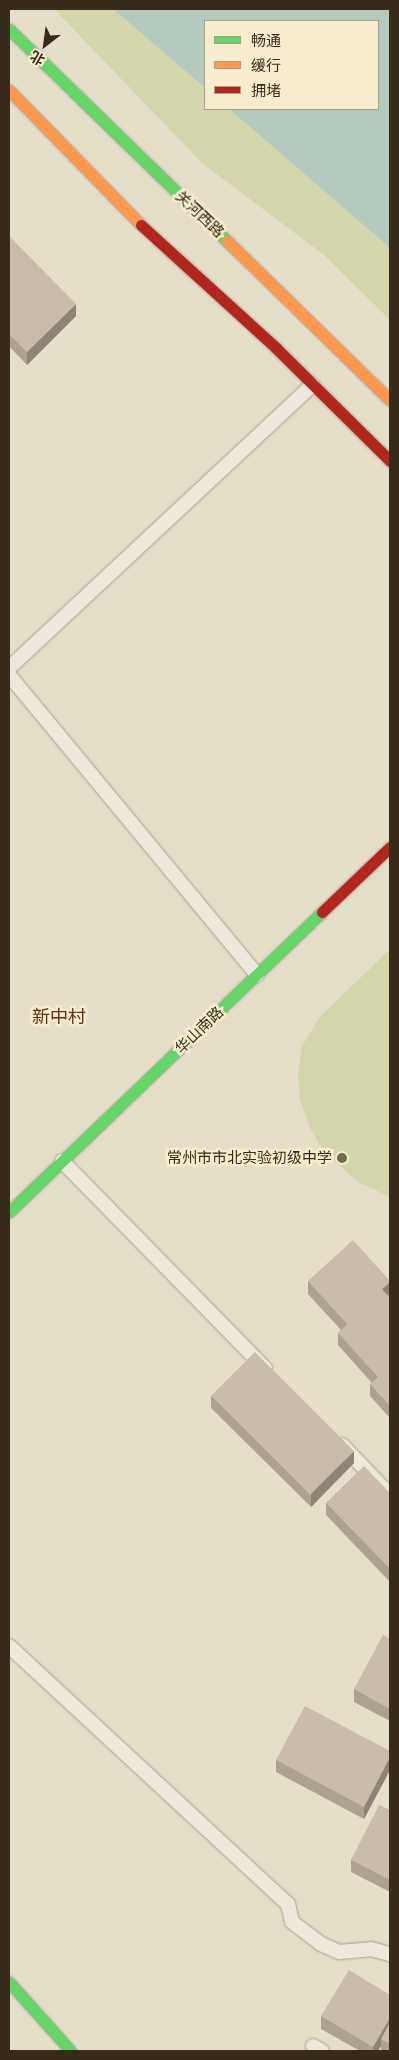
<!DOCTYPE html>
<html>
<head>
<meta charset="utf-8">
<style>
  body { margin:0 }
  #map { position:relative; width:399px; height:2060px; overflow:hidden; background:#e5dec9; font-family:Lora,"Noto Sans SC",serif }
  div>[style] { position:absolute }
  .green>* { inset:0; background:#d3d6aa }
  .water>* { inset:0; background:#b5cabe }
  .roads { filter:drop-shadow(0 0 1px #aaa293) drop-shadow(0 0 1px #aaa293) }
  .lane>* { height:14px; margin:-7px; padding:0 7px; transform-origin:7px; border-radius:7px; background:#ece8dc }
  .fast>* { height:11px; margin:-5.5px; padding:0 5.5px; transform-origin:5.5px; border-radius:5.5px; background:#63d668 }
  .slow>* { height:11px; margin:-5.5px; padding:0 5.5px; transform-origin:5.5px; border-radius:5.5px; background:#ff974d }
  .jam>* { height:11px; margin:-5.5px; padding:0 5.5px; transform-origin:5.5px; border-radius:5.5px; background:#b3261e }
  .wall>* { inset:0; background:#ada292 }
  .shaded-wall>* { inset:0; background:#8d8477 }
  .building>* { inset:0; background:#c9bcaa; transform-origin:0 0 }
  .dots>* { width:14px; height:14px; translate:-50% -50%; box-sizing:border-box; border:2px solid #f7edce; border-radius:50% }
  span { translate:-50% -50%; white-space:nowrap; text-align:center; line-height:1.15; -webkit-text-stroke:5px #f7edce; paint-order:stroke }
  .street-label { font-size:15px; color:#382b1b }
  .poi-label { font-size:15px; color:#382b1b }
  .right { translate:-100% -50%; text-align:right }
  .quarter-label { font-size:18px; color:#672c18 }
  .frame { position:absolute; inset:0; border:10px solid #382b1b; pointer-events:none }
  .legend { position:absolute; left:204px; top:20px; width:175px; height:90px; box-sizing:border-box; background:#f7edce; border:1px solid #ab9f86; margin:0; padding:6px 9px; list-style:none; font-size:15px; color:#382b1b }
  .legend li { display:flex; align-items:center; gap:10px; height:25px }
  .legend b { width:25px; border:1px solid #ab9f86 }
  .north { position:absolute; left:20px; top:20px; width:50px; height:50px; -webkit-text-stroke:4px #f7edce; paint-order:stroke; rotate:210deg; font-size:14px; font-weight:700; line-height:20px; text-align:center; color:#382b1b }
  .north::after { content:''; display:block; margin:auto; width:18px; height:22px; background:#382b1b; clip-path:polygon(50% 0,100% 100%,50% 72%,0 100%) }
</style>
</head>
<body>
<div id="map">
  <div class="green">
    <i style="clip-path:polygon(54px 9px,113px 9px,205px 88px,205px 109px,229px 109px,390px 248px,390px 320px,324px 255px,203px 164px)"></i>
    <i style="clip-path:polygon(390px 949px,390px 1197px,358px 1182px,324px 1152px,311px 1130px,300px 1100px,298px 1073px,302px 1046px,319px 1018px)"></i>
  </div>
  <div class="water">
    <i style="clip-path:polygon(113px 9px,390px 9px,390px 248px,229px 109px,378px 109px,378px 21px,205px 21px,205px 88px)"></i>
  </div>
  <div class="roads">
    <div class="lane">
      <i style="left:9px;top:668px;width:415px;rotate:-43deg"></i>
      <i style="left:9px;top:675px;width:389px;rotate:50.4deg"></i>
      <i style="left:62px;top:1161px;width:290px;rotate:45.6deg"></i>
      <i style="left:342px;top:1445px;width:69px;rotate:46.2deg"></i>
      <i style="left:9px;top:1646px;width:380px;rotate:42.8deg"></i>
      <i style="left:288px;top:1904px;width:18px;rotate:77deg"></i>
      <i style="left:292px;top:1922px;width:36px;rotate:37deg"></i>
      <i style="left:321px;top:1944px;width:20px;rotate:24deg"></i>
      <i style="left:339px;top:1952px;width:32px;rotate:-5deg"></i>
      <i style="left:371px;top:1949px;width:20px;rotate:15deg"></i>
      <i style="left:313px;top:2046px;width:10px;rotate:29deg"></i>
    </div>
    <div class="fast">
      <i style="left:9px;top:29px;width:304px;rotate:44.2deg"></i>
      <i style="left:9px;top:1212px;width:434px;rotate:-43.8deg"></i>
      <i style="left:9px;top:1982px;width:93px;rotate:48.1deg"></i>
    </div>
    <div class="slow">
      <i style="left:9px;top:90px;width:189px;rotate:45.6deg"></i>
      <i style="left:227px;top:241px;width:228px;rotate:44.3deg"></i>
    </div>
    <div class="jam">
      <i style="left:141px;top:225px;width:183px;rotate:42.3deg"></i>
      <i style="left:276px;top:348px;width:161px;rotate:44.7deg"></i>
      <i style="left:322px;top:912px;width:94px;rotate:-43.7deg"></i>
    </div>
  </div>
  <div class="wall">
    <i style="clip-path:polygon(9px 236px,76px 316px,27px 365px,9px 346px)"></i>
    <i style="clip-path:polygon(308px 1281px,388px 1296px,390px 1298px,390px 1418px,370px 1396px,370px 1384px,372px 1383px,338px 1345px,338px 1333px,341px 1330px,308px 1294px)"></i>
    <i style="clip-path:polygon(211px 1396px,354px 1463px,311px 1507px,211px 1408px)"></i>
    <i style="clip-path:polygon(390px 1493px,390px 1582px,326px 1515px,326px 1503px)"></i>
    <i style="clip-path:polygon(390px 1639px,390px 1721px,354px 1702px,354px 1689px)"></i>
    <i style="clip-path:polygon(390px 1751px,390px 1770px,364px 1819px,276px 1772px,276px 1760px)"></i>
    <i style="clip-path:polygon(390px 1810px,390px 1892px,351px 1872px,351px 1860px)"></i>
    <i style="clip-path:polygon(390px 1995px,390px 2051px,381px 2051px,381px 2046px,378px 2051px,360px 2051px,321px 2029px,321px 2016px)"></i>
  </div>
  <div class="shaded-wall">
    <i style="clip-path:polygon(76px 304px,76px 316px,27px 365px,27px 352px)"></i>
    <i style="clip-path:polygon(390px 1282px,390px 1294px,382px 1302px,382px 1289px)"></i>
    <i style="clip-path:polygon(354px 1451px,354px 1463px,311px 1507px,311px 1494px)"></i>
    <i style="clip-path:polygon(390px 1757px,390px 1770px,364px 1819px,364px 1807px)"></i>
    <i style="clip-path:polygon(390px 2018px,390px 2030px,381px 2039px,381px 2046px,378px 2051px,373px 2051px,373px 2047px)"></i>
  </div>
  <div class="building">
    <i style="clip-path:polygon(9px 236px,76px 304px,27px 352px,9px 334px)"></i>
    <i style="clip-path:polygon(353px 1240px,390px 1281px,390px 1282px,382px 1289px,390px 1298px,390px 1406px,370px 1384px,378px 1377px,338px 1333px,347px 1324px,308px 1281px)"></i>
    <i style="left:255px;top:1352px;width:140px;height:62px;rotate:45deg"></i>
    <i style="clip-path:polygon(364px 1466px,390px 1493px,390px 1569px,326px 1503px)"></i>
    <i style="clip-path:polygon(383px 1635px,390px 1639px,390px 1709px,354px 1689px)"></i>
    <i style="clip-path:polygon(305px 1706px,390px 1751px,390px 1757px,364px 1807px,276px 1760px)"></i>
    <i style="clip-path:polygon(379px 1805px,390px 1810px,390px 1880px,351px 1860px)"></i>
    <i style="clip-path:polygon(349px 1970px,390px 1995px,390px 2018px,373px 2047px,321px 2016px)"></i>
    <i style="clip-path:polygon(390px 2022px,390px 2044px,381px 2039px)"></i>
  </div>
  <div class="dots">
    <i style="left:342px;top:1158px;background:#756a58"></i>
  </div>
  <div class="street-label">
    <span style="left:200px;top:214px;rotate:43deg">关河西路</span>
    <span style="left:199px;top:1030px;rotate:-44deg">华山南路</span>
  </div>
  <div class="poi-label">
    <span class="right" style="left:332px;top:1158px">常州市市北实验初级中学</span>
  </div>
  <div class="quarter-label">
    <span style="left:59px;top:1017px">新中村</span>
  </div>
  <div class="frame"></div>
  <ul class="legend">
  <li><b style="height:6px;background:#63d668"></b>畅通</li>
  <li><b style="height:6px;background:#ff974d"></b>缓行</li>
  <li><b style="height:6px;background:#b3261e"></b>拥堵</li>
  </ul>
  <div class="north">北</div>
</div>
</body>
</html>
